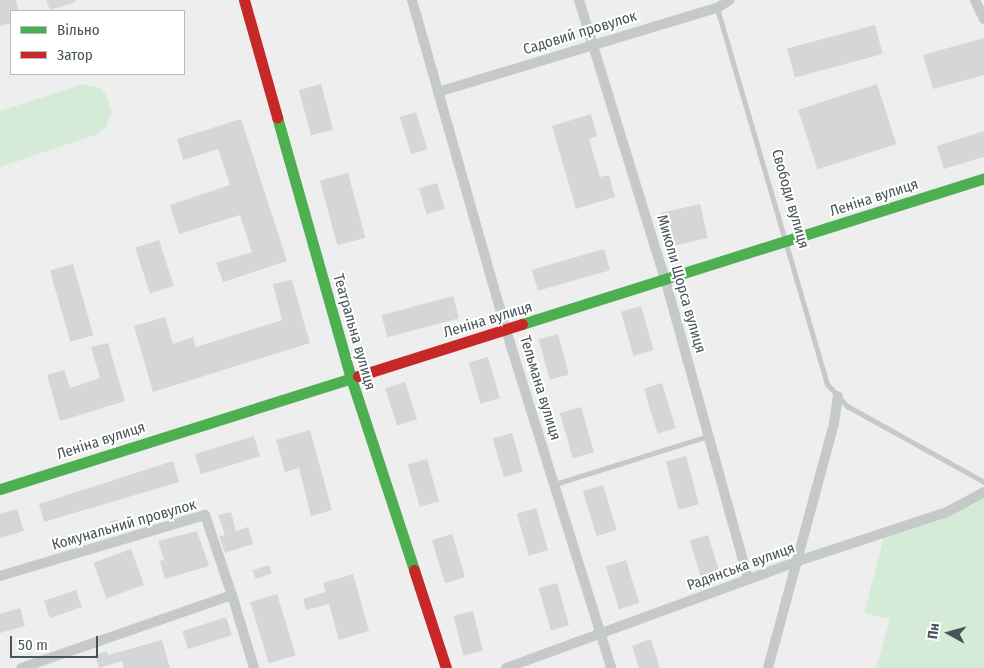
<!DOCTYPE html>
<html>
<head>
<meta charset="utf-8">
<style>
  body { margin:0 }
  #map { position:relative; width:984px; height:668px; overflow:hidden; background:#efeeee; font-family:"Fira Sans Condensed",sans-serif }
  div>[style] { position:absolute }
  .green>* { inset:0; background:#d4ecd7 }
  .building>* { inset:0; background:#d5d6d6; transform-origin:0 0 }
  .lane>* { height:5px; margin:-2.5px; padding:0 2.5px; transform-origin:2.5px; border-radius:2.5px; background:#c6c9ca }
  .street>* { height:10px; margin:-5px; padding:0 5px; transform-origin:5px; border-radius:5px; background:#c6c9ca }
  .fast>* { height:11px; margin:-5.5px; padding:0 5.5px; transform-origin:5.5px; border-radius:5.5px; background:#4caf50 }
  .jam>* { height:11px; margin:-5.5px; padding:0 5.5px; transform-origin:5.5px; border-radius:5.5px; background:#c62828 }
  span { translate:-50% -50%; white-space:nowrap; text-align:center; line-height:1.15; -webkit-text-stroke:4px #fff; paint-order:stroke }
  .street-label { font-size:15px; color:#475559 }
  .legend { position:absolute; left:10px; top:10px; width:175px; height:65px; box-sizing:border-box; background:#fff; border:1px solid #b5bbbd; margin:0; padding:6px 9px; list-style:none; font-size:15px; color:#475559 }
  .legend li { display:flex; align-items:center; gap:10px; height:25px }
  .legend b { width:25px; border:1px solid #b5bbbd }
  .north { position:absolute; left:924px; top:608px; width:50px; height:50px; -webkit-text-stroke:4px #fff; paint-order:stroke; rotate:277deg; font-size:14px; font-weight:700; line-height:20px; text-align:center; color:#475559 }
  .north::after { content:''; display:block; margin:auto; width:18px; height:22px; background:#475559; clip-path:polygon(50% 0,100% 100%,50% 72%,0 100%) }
  .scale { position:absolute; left:10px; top:636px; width:88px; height:22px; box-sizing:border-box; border:2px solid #475559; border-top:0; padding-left:6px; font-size:15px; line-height:18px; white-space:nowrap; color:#475559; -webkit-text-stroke:4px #fff; paint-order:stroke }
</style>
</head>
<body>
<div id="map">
  <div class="green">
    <i style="clip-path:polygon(83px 84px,100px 88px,106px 95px,112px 112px,105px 128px,98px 134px,0 167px,0 111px)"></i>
    <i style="clip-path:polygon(984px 492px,984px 668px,876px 668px,890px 619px,864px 613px,885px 533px)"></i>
  </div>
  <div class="building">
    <i style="clip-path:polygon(0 0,16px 0,19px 11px,11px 11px,11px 23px,0 26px)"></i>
    <i style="clip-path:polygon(46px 0,75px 0,76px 2px,50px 10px)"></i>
    <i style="left:875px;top:25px;width:30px;height:91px;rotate:75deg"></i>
    <i style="clip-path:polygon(984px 38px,984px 75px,933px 89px,923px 55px)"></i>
    <i style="left:321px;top:84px;width:47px;height:23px;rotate:75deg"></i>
    <i style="left:877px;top:84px;width:63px;height:83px;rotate:72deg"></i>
    <i style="left:416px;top:112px;width:39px;height:17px;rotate:73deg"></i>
    <i style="clip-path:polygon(591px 114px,597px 136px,589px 139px,600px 177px,609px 175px,615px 197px,576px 209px,552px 126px)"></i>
    <i style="clip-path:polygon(241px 119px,287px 261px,223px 282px,216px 263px,252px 252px,240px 215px,179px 234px,170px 205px,230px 185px,218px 149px,183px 160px,177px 139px)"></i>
    <i style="clip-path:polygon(984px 131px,984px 157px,944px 169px,937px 146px)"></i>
    <i style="left:348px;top:173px;width:67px;height:29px;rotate:75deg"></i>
    <i style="left:437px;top:183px;width:27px;height:19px;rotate:73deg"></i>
    <i style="left:700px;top:204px;width:35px;height:40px;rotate:77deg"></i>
    <i style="left:159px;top:240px;width:48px;height:25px;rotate:72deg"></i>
    <i style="left:604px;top:249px;width:22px;height:75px;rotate:74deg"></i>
    <i style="left:73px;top:264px;width:74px;height:24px;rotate:74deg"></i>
    <i style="clip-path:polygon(292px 280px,310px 343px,153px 392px,134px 326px,165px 317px,173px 344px,193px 337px,196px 347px,282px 320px,273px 284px)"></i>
    <i style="left:453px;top:296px;width:23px;height:74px;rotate:75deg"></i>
    <i style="left:641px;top:306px;width:46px;height:21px;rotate:74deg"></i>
    <i style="left:558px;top:334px;width:42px;height:20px;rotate:75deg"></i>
    <i style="clip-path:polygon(108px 343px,125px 401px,60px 421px,47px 375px,64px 370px,70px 388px,100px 378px,91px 347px)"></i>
    <i style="left:488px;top:357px;width:43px;height:20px;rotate:74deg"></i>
    <i style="left:405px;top:382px;width:39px;height:21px;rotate:72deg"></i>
    <i style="left:662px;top:383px;width:47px;height:19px;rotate:73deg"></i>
    <i style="left:581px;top:407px;width:47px;height:22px;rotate:74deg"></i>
    <i style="clip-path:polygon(310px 430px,332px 510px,311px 516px,299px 468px,285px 472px,276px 440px)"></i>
    <i style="left:512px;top:433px;width:40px;height:20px;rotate:74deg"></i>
    <i style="left:254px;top:436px;width:21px;height:62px;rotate:73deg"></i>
    <i style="left:686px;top:456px;width:50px;height:21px;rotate:75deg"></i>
    <i style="left:427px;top:459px;width:44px;height:20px;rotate:74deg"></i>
    <i style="clip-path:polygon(173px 461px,179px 482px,44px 522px,39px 504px)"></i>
    <i style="left:603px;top:485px;width:47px;height:21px;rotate:73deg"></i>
    <i style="left:536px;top:508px;width:44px;height:20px;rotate:74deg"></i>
    <i style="clip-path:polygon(17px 509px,24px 531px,0 538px,0 514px)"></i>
    <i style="clip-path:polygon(231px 512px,236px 531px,248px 527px,253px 544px,225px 553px,219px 536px,225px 535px,218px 515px)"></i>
    <i style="left:118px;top:519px;width:10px;height:9px;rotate:73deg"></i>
    <i style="clip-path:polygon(197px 531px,209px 566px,165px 579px,160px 561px,164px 560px,158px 541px)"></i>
    <i style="left:452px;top:534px;width:45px;height:21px;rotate:73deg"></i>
    <i style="left:708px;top:535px;width:44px;height:19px;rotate:73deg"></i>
    <i style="left:131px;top:549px;width:38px;height:40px;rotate:70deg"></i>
    <i style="left:626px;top:560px;width:45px;height:21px;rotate:73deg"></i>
    <i style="left:269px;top:565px;width:9px;height:17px;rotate:72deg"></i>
    <i style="clip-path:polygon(353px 574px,369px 631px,339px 640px,329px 604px,306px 610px,303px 599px,326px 592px,323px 583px)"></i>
    <i style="left:557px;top:583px;width:44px;height:19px;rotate:74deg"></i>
    <i style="left:76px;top:590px;width:18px;height:34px;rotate:71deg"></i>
    <i style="left:277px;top:594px;width:64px;height:28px;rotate:73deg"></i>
    <i style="clip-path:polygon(20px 608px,25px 626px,0 633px,0 614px)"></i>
    <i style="left:473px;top:611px;width:41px;height:20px;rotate:76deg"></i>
    <i style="left:226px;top:617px;width:19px;height:46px;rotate:72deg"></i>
    <i style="clip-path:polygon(651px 639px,660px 668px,639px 668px,632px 646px)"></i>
    <i style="clip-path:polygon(162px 640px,170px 668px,124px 668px,122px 661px,99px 668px,95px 655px,107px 651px,108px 655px)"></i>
  </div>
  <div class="lane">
    <i style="left:717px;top:8px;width:392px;rotate:73.7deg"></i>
    <i style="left:827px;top:384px;width:30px;rotate:48deg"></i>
    <i style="left:847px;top:406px;width:157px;rotate:29deg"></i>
    <i style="left:555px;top:484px;width:160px;rotate:-17.4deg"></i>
  </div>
  <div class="street">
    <i style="left:412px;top:0;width:343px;rotate:74.1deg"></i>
    <i style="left:506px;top:330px;width:354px;rotate:72.7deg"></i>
    <i style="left:579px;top:0;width:292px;rotate:72.9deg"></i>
    <i style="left:665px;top:279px;width:311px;rotate:74.5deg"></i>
    <i style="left:975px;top:0;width:21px;rotate:65deg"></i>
    <i style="left:438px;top:92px;width:291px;rotate:-16.8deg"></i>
    <i style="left:717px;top:8px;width:15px;rotate:-32deg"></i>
    <i style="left:0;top:576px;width:214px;rotate:-16.6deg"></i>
    <i style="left:205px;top:515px;width:84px;rotate:71.4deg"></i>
    <i style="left:232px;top:595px;width:223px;rotate:160.9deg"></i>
    <i style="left:232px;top:595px;width:76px;rotate:73.2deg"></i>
    <i style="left:506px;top:668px;width:311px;rotate:-20.1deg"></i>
    <i style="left:798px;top:561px;width:157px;rotate:-18.2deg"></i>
    <i style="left:947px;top:512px;width:42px;rotate:-28.4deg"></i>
    <i style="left:768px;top:668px;width:253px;rotate:-74.9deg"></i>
    <i style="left:834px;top:424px;width:28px;rotate:-82deg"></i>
  </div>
  <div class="fast">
    <i style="left:277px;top:117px;width:271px;rotate:74.2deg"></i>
    <i style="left:351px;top:378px;width:202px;rotate:71.8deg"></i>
    <i style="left:522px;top:324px;width:485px;rotate:-17.5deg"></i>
    <i style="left:0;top:489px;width:375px;rotate:-17.5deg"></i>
  </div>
  <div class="jam">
    <i style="left:244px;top:0;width:122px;rotate:74.2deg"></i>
    <i style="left:358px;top:376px;width:172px;rotate:-17.6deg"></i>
    <i style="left:414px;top:570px;width:103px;rotate:71.9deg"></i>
  </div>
  <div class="street-label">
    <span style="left:580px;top:33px;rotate:-17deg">Садовий провулок</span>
    <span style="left:874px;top:198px;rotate:-18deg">Леніна вулиця</span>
    <span style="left:790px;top:199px;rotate:74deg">Свободи вулиця</span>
    <span style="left:681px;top:284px;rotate:74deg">Миколи Щорса вулиця</span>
    <span style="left:488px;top:320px;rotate:-17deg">Леніна вулиця</span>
    <span style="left:354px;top:332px;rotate:74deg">Театральна вулиця</span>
    <span style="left:540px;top:388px;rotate:73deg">Тельмана вулиця</span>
    <span style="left:101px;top:441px;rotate:-18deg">Леніна вулиця</span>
    <span style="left:124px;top:525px;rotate:-16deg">Комунальний провулок</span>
    <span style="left:741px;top:567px;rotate:-20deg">Радянська вулиця</span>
  </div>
  <ul class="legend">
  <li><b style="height:6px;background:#4caf50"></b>Вільно</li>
  <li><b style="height:6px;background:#c62828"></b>Затор</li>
  </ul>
  <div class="north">Пн</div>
  <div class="scale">50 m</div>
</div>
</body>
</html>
